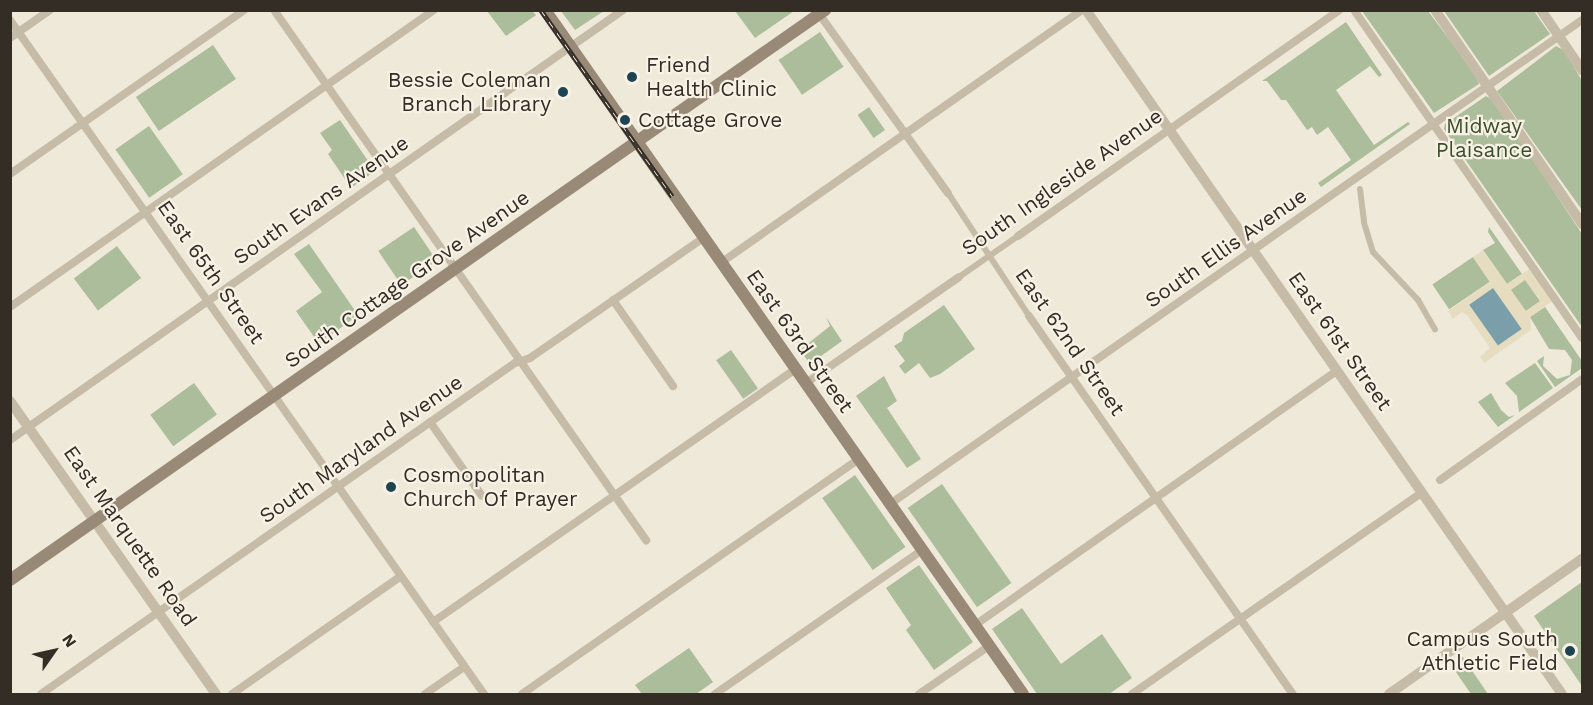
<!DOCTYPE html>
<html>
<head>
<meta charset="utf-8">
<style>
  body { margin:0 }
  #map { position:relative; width:1593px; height:705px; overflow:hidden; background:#efe9d9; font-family:"Work Sans",sans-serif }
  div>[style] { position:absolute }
  .green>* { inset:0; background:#abbd9a; transform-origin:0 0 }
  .plaza>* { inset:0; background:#e6ddc1 }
  .water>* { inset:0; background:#7a9faa; transform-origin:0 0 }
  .pedestrian>* { height:6px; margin:-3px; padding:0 3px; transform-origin:3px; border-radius:3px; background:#c6bba6 }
  .minor>* { height:8px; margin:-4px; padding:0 4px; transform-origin:4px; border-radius:4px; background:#c6bba6 }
  .tertiary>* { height:10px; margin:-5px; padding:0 5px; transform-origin:5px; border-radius:5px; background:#c6bba6 }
  .secondary>* { height:12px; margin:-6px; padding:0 6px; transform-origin:6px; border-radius:6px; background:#998a78 }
  .rail>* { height:4.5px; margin-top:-2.25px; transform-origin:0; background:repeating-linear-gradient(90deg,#f7f2e5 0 7px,#332d26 0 14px); box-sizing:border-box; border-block:2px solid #332d26 }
  .dots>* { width:16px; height:16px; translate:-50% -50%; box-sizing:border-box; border:3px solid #f7f2e5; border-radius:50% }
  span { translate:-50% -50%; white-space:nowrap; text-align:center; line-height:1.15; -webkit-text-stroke:4.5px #f7f2e5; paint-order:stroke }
  .poi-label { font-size:21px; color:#332d26 }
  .left { translate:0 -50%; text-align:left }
  .right { translate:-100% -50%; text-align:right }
  .park-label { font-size:21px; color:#3c4f2c }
  .street-label { font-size:21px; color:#332d26 }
  .frame { position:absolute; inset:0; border:12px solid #332d26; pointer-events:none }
  .north { position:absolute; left:24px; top:621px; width:60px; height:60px; -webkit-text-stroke:4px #f7f2e5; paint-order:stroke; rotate:56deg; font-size:16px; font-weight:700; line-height:24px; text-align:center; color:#332d26 }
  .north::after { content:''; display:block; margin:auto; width:21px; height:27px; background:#332d26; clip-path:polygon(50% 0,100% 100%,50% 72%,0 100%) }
</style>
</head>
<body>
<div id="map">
  <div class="green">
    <i style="clip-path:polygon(487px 11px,532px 11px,536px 15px,506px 36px)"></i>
    <i style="clip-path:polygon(561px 11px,604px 11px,575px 30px)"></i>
    <i style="clip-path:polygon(735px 11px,794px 11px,755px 38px)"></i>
    <i style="clip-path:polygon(1362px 11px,1428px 11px,1476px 75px,1479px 84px,1434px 113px)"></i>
    <i style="clip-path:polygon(1444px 11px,1534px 11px,1550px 34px,1489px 76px)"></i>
    <i style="clip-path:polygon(1346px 22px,1382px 75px,1379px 77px,1370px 66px,1336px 90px,1374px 145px,1408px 122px,1410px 124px,1321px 187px,1318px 183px,1351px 160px,1328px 127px,1317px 135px,1312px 127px,1307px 130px,1286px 100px,1281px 100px,1267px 81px,1262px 81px)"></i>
    <i style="left:820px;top:32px;width:42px;height:50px;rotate:56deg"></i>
    <i style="left:213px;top:45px;width:41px;height:93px;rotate:56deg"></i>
    <i style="clip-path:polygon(1556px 46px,1565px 51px,1582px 81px,1582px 210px,1497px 91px)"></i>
    <i style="clip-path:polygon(1486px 96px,1494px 101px,1582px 234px,1582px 327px,1444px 129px,1445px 124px)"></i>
    <i style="left:869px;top:107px;width:28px;height:14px;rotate:55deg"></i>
    <i style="clip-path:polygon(340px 120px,375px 171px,351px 188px,328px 154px,332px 150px,320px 133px)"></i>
    <i style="left:149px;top:126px;width:59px;height:41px;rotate:55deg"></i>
    <i style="left:414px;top:227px;width:41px;height:43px;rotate:56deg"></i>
    <i style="clip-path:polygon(1489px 227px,1522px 274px,1507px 284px,1483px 250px,1495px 243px,1488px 232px)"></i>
    <i style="clip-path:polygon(309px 244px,358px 315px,319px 344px,296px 311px,322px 292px,294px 254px)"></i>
    <i style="left:117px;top:246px;width:40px;height:54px;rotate:53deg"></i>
    <i style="left:1473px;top:257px;width:30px;height:49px;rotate:56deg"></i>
    <i style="left:1525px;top:279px;width:27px;height:18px;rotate:56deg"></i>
    <i style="clip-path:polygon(944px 305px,975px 349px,940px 374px,930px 378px,919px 363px,905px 374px,899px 366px,905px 361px,894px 346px,902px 341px,904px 333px)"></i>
    <i style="clip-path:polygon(1545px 307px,1582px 361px,1582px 368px,1555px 387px,1537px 361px,1544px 356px,1543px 366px,1557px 379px,1570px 375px,1572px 360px,1565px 350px,1549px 349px,1530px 317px)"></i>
    <i style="clip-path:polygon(826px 317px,842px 341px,810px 364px,800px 350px,830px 326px)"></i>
    <i style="left:731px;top:350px;width:47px;height:18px;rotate:55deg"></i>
    <i style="clip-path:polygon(1535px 363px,1553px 388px,1519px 412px,1517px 396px,1505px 383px)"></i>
    <i style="clip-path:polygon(884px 376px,897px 401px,887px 408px,921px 459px,907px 468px,856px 396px)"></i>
    <i style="left:194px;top:383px;width:39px;height:54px;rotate:54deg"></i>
    <i style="clip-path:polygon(1491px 393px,1501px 410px,1509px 417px,1515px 415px,1498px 427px,1478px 402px)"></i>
    <i style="left:855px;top:475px;width:88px;height:40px;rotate:55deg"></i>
    <i style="left:942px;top:484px;width:121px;height:42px;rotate:55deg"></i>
    <i style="clip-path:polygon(919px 565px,973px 642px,934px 670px,906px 630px,911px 625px,886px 588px)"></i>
    <i style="clip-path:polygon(1582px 582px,1582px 686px,1534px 616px)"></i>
    <i style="clip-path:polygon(1022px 608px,1061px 664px,1102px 634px,1132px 678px,1109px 694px,1037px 694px,992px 629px)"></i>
    <i style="clip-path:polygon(689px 648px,713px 682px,696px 694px,642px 694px,635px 685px)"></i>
    <i style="clip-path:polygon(1462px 656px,1488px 694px,1471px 694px,1451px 665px)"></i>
  </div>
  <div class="plaza">
    <i style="clip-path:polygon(evenodd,1483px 250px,1507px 284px,1532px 267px,1555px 299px,1530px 317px,1531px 330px,1484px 363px,1480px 357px,1490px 348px,1467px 315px,1462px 312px,1453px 319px,1448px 311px,1490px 282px,1473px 257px,1483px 250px,1525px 280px,1540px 301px,1526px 311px,1511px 290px,1525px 280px)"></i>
  </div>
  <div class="water">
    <i style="left:1493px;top:288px;width:50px;height:29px;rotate:55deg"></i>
  </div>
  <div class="pedestrian">
    <i style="left:1360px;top:189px;width:35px;rotate:83deg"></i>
    <i style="left:948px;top:193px;width:147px;rotate:56.6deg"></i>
    <i style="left:1365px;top:226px;width:27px;rotate:73deg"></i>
    <i style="left:1373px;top:252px;width:66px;rotate:46.8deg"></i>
    <i style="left:1418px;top:300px;width:34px;rotate:60deg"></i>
    <i style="left:959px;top:277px;width:72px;rotate:-34.8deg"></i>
  </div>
  <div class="minor">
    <i style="left:274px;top:10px;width:648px;rotate:54.94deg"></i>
    <i style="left:1354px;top:10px;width:399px;rotate:55.2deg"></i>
    <i style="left:817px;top:11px;width:224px;rotate:54.3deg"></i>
    <i style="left:10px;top:20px;width:824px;rotate:54.88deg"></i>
    <i style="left:10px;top:38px;width:49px;rotate:-35deg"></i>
    <i style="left:10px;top:174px;width:286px;rotate:-35deg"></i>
    <i style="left:1018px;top:236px;width:393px;rotate:-35.1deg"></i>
    <i style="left:722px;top:262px;width:439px;rotate:-35deg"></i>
    <i style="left:613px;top:300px;width:105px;rotate:55.1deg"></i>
    <i style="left:10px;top:307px;width:518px;rotate:-35.01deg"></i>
    <i style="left:1029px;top:316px;width:461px;rotate:55.1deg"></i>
    <i style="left:806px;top:383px;width:186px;rotate:-34.7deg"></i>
    <i style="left:430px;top:422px;width:90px;rotate:54.9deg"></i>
    <i style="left:10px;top:440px;width:749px;rotate:-35.05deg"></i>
    <i style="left:1440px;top:480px;width:174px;rotate:-35.4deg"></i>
    <i style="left:890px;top:504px;width:844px;rotate:-34.97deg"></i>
    <i style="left:433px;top:622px;width:442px;rotate:-34.9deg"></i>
    <i style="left:975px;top:625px;width:441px;rotate:-35.1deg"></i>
    <i style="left:41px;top:694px;width:578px;rotate:-34.93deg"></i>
    <i style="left:515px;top:363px;width:16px;rotate:-18deg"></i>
    <i style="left:530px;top:358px;width:213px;rotate:-34.7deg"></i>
    <i style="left:232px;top:694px;width:206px;rotate:-34.9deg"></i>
    <i style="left:425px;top:694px;width:47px;rotate:-34.7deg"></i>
    <i style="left:522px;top:694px;width:411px;rotate:-34.9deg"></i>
    <i style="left:715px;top:694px;width:252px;rotate:-34.8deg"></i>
    <i style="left:919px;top:694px;width:85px;rotate:-34.4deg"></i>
    <i style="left:1132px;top:694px;width:352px;rotate:-34.8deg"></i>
  </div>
  <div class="tertiary">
    <i style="left:1086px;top:10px;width:833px;rotate:55.17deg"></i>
    <i style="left:1435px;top:10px;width:260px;rotate:55.5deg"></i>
    <i style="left:1541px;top:10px;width:73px;rotate:55.7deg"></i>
    <i style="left:10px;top:401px;width:358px;rotate:54.9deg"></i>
    <i style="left:1389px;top:694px;width:236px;rotate:-35deg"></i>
  </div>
  <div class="secondary">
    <i style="left:545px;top:10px;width:834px;rotate:55.05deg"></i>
    <i style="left:10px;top:580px;width:995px;rotate:-34.97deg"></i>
  </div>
  <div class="rail">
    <i style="left:541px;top:10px;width:228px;rotate:54.8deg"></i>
  </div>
  <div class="dots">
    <i style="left:632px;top:77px;background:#1f4451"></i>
    <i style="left:563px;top:92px;background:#1f4451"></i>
    <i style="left:625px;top:120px;background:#1f4451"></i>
    <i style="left:391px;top:487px;background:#1f4451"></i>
    <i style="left:1570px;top:651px;background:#1f4451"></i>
  </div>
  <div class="poi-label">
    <span class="left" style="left:646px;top:77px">Friend<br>Health Clinic</span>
    <span class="right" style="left:551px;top:92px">Bessie Coleman<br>Branch Library</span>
    <span class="left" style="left:638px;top:120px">Cottage Grove</span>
    <span class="left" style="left:403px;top:487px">Cosmopolitan<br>Church Of Prayer</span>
    <span class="right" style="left:1558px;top:651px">Campus South<br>Athletic Field</span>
  </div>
  <div class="park-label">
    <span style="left:1484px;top:138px">Midway<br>Plaisance</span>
  </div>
  <div class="street-label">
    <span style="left:1062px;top:182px;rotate:-35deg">South Ingleside Avenue</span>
    <span style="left:321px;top:200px;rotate:-35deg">South Evans Avenue</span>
    <span style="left:1226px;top:248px;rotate:-35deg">South Ellis Avenue</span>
    <span style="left:211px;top:272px;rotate:55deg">East 65th Street</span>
    <span style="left:407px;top:279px;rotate:-35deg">South Cottage Grove Avenue</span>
    <span style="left:800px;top:341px;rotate:55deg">East 63rd Street</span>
    <span style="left:1340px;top:341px;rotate:55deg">East 61st Street</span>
    <span style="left:1070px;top:342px;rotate:55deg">East 62nd Street</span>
    <span style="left:361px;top:449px;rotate:-35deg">South Maryland Avenue</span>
    <span style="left:130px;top:536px;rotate:55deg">East Marquette Road</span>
  </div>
  <div class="frame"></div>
  <div class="north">N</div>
</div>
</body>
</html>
